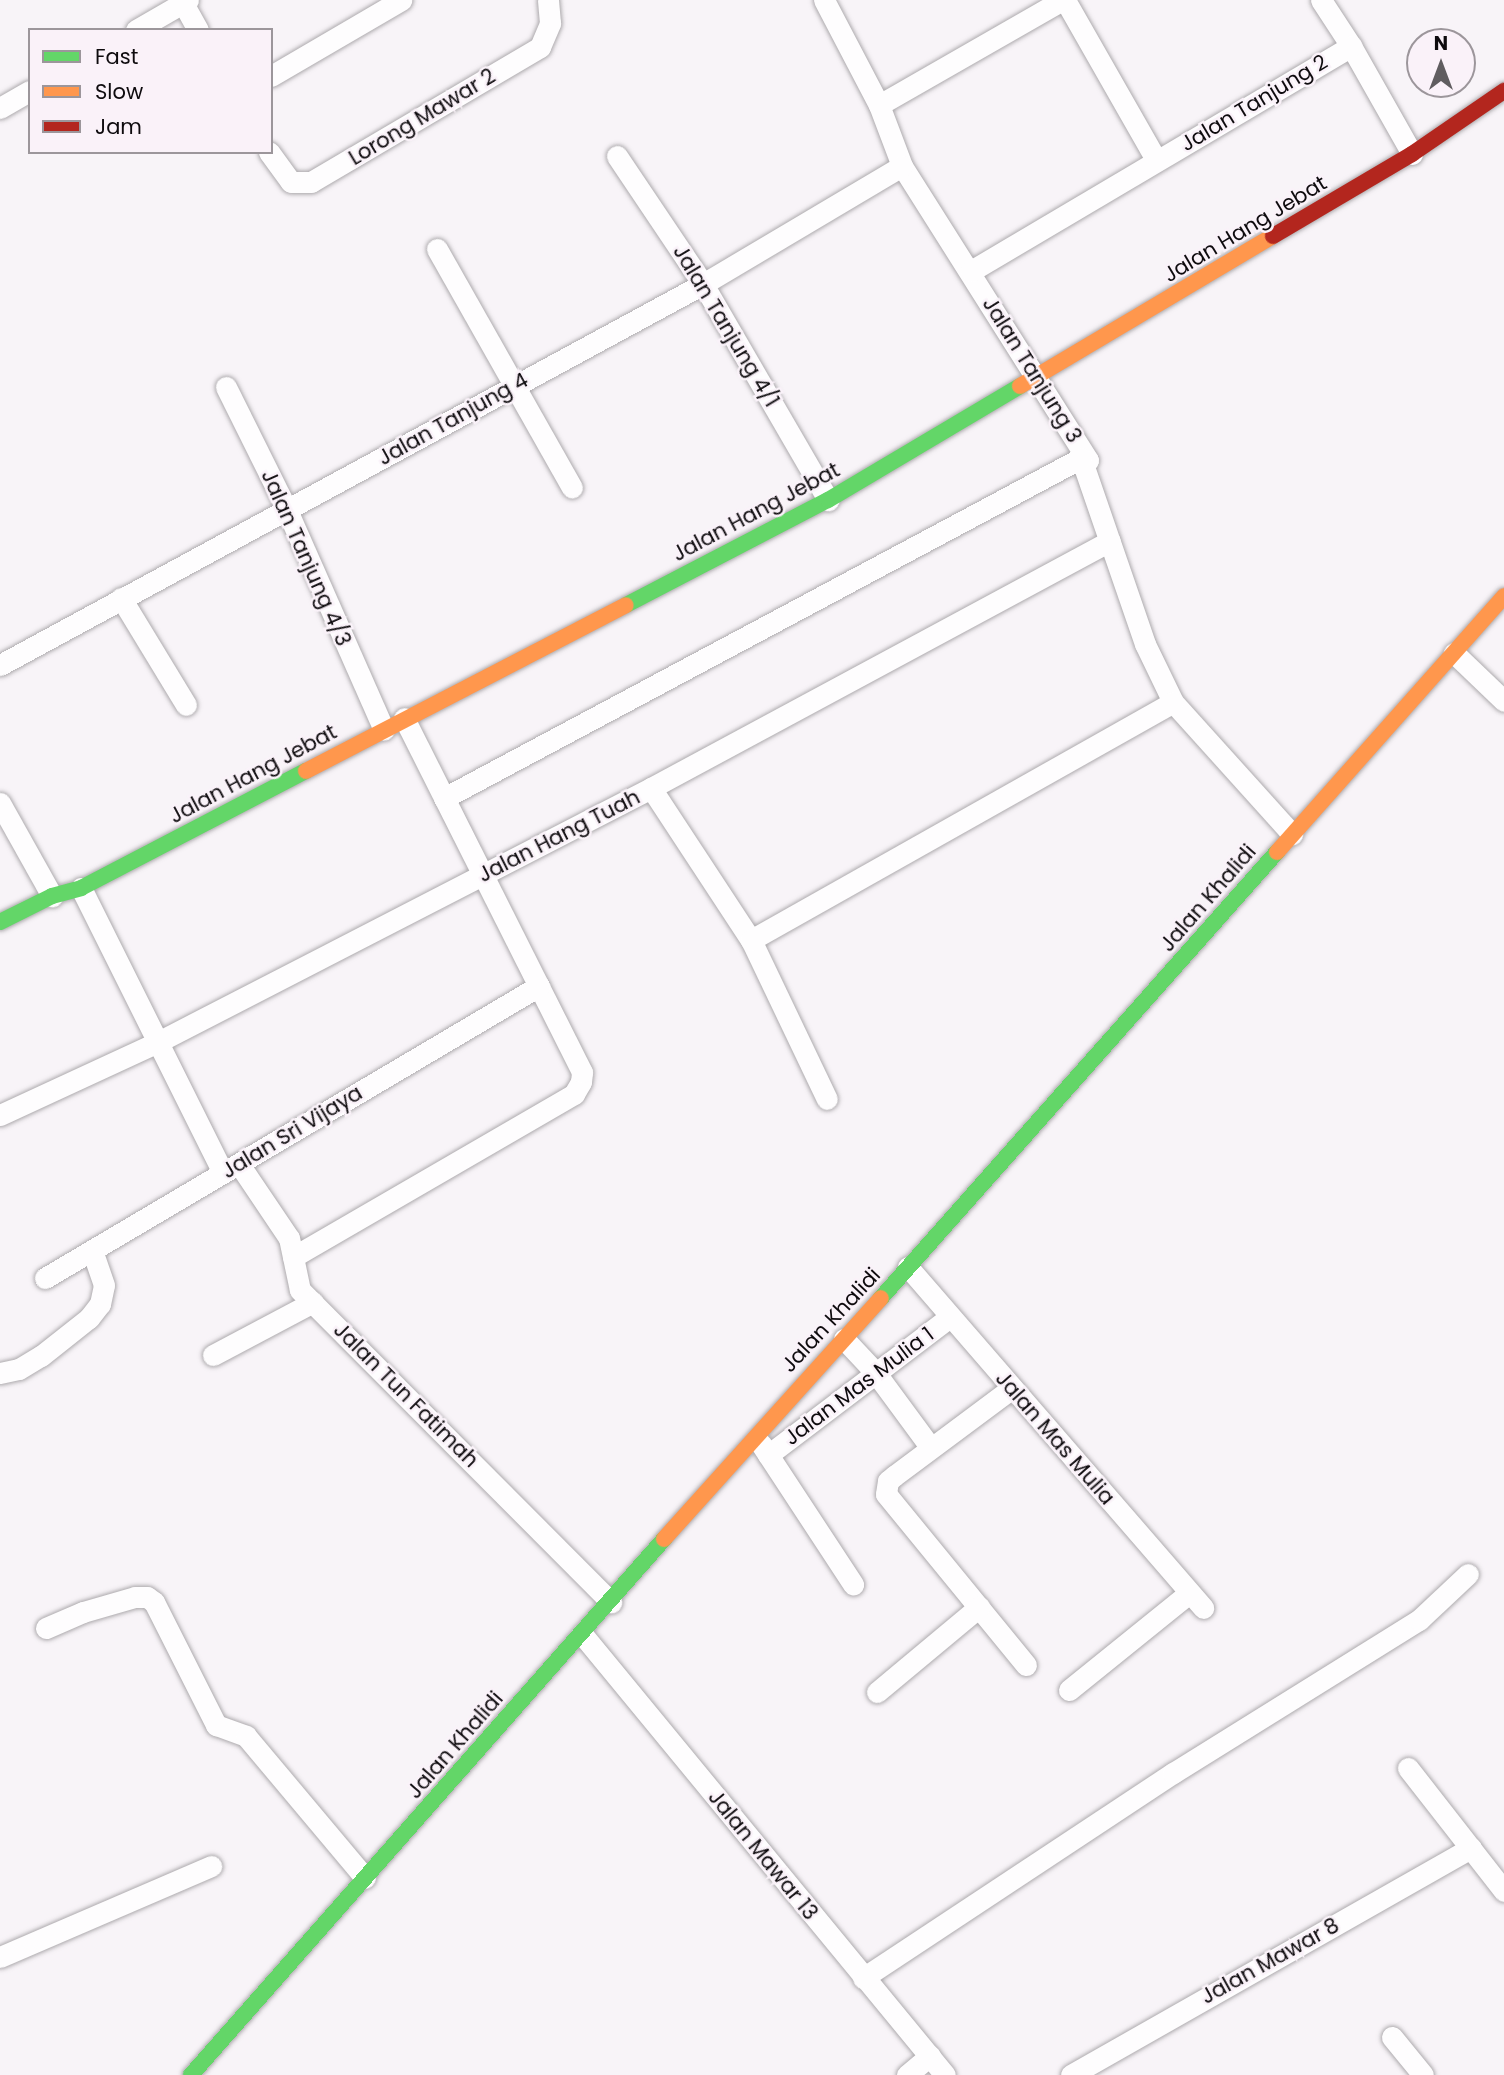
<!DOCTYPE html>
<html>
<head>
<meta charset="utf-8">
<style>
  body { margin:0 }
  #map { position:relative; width:1504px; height:2075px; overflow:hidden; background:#f8f4f8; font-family:Poppins,sans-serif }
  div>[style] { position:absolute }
  .roads { filter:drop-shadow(0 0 2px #adaaad) drop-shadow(0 0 2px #adaaad) }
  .street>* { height:21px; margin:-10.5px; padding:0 10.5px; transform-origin:10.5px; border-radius:10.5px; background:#fefdfe }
  .fast>* { height:16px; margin:-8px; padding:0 8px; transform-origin:8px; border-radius:8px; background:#63d668 }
  .slow>* { height:16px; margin:-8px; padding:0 8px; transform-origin:8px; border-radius:8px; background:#ff974d }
  .jam>* { height:16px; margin:-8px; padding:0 8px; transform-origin:8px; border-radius:8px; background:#b3261e }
  span { translate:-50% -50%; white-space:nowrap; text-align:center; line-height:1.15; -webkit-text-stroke:5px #faf2f9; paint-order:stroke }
  .street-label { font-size:21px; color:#0e0b0e }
  .legend { position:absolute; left:28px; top:28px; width:245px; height:126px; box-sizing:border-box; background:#faf2f9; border:2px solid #9c969b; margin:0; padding:9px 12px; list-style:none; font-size:21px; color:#0e0b0e }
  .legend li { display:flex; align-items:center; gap:14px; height:35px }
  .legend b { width:35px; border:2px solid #9c969b }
  .north { position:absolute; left:1406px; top:28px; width:70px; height:70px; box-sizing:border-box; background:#faf2f9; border:2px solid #9c969b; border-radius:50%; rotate:0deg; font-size:19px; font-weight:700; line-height:28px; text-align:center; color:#0e0b0e }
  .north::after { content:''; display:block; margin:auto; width:24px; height:32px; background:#605d60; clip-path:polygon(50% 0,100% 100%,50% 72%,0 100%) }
</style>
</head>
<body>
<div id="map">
  <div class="roads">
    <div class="street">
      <i style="left:824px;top:0;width:119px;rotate:62.4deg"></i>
      <i style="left:879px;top:105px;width:65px;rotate:69.3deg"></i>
      <i style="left:902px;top:166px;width:348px;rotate:57.7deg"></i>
      <i style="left:1088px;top:460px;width:7px;rotate:-164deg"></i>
      <i style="left:1081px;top:458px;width:197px;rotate:71deg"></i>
      <i style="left:1145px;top:644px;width:64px;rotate:64.2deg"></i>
      <i style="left:1173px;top:702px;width:178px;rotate:48deg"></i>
      <i style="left:1065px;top:0;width:185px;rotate:60.3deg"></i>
      <i style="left:1321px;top:0;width:55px;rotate:56.9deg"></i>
      <i style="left:1351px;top:46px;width:124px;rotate:60.5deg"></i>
      <i style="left:183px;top:3px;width:31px;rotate:61deg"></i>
      <i style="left:136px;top:30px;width:60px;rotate:-30deg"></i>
      <i style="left:271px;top:76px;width:151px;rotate:-30.3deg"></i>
      <i style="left:879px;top:105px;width:211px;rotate:-29.8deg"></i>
      <i style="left:0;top:108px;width:34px;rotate:-30deg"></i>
      <i style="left:269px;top:152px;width:37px;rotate:54deg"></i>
      <i style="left:291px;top:182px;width:20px"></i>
      <i style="left:311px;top:182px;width:266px;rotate:-30.5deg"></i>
      <i style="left:540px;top:47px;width:26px;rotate:-67deg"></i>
      <i style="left:550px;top:23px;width:23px;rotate:-95deg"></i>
      <i style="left:617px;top:156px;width:154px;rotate:56.1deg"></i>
      <i style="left:703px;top:284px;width:250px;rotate:59.9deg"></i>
      <i style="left:437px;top:249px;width:274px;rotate:60.5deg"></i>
      <i style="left:971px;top:271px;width:442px;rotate:-30.6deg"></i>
      <i style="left:226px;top:387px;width:137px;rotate:63.6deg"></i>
      <i style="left:287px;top:510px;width:240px;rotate:66.2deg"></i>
      <i style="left:121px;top:598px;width:125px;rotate:58.7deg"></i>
      <i style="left:1454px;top:653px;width:69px;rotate:43.8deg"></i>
      <i style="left:0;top:665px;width:800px;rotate:-28.46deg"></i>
      <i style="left:703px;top:284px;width:231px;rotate:-30.7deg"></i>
      <i style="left:651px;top:788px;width:182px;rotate:56.7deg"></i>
      <i style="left:751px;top:940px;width:176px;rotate:64.5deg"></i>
      <i style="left:444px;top:798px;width:722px;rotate:-28.09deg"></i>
      <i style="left:0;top:803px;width:107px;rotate:60.8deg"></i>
      <i style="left:81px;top:888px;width:318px;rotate:63.5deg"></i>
      <i style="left:751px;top:940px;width:484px;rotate:-29.4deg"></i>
      <i style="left:0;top:1115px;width:174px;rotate:-24.8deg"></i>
      <i style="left:158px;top:1042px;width:555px;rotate:-27.26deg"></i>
      <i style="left:651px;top:788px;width:521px;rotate:-28.29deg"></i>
      <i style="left:239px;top:1164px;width:89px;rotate:56deg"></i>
      <i style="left:289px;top:1238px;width:53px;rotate:78.1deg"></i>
      <i style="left:300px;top:1290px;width:441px;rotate:45.1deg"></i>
      <i style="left:293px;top:1257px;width:325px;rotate:-30.1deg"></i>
      <i style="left:574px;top:1094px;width:14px;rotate:-60deg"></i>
      <i style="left:581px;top:1082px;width:10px;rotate:-84deg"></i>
      <i style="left:582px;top:1072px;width:396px;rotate:-116.7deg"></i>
      <i style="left:908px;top:1267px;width:451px;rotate:49.1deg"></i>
      <i style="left:45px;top:1278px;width:574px;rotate:-30.59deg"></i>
      <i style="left:844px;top:1339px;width:45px;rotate:46.8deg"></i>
      <i style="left:875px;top:1372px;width:94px;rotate:53.6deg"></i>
      <i style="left:213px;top:1355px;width:113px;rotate:-27.9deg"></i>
      <i style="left:0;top:1373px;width:19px;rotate:-12deg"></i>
      <i style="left:19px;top:1369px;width:26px;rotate:-31deg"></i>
      <i style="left:41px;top:1356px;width:61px;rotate:-38.4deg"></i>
      <i style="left:89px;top:1318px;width:18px;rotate:-52deg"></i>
      <i style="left:100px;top:1304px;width:19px;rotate:-78deg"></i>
      <i style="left:104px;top:1285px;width:36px;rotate:-109deg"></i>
      <i style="left:1012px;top:1388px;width:147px;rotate:143.3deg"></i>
      <i style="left:894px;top:1476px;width:8px;rotate:140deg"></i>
      <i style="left:888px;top:1481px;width:13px;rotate:99deg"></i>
      <i style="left:886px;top:1494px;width:221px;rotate:50.7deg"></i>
      <i style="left:761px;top:1444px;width:168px;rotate:56.7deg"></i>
      <i style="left:768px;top:1455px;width:228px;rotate:-37.2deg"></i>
      <i style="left:46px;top:1628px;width:40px;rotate:-23.4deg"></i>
      <i style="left:83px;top:1612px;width:54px;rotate:-16.1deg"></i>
      <i style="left:135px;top:1597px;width:12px"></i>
      <i style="left:147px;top:1597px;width:9px;rotate:36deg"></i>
      <i style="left:154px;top:1602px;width:138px;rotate:63.2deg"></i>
      <i style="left:216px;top:1725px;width:32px;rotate:20deg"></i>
      <i style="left:246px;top:1736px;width:185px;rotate:50deg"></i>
      <i style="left:582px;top:1634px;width:571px;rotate:50.54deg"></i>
      <i style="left:1069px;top:1690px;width:154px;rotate:-38.9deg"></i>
      <i style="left:877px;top:1692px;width:133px;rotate:-39.8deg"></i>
      <i style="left:1408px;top:1768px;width:156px;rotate:52deg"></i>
      <i style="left:0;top:1957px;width:230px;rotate:-23.3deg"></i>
      <i style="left:863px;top:1978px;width:372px;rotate:-33.5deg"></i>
      <i style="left:1173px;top:1773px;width:290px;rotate:-31.9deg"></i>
      <i style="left:1419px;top:1620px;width:67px;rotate:-43.2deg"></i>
      <i style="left:1392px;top:2037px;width:49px;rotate:50.8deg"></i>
      <i style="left:907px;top:2075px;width:30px;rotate:-40deg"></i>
      <i style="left:1071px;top:2075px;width:460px;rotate:-29.6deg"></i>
    </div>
    <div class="fast">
      <i style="left:626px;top:605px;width:228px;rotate:-27.5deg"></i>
      <i style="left:828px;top:500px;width:223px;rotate:-30.7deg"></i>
      <i style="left:0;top:922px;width:58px;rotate:-26.6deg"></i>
      <i style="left:52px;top:896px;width:30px;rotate:-15deg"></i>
      <i style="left:81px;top:888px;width:254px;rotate:-27.5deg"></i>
      <i style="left:881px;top:1298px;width:596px;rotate:-48.4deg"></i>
      <i style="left:191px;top:2075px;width:715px;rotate:-48.57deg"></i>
    </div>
    <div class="slow">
      <i style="left:1020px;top:386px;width:294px;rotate:-30.7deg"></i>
      <i style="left:306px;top:771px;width:360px;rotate:-27.4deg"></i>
      <i style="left:1277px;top:852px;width:342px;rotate:-48.4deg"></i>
      <i style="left:664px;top:1539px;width:324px;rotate:-48deg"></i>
    </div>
    <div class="jam">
      <i style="left:1273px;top:236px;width:161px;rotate:-30.5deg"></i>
      <i style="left:1412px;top:154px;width:112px;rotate:-34.4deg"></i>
    </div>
  </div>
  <div class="street-label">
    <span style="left:1254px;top:103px;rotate:-31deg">Jalan Tanjung 2</span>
    <span style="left:422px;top:117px;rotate:-31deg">Lorong Mawar 2</span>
    <span style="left:1245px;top:229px;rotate:-31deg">Jalan Hang Jebat</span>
    <span style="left:726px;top:326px;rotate:59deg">Jalan Tanjung 4/1</span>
    <span style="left:1032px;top:370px;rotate:58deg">Jalan Tanjung 3</span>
    <span style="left:453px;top:419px;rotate:-29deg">Jalan Tanjung 4</span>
    <span style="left:756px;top:512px;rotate:-28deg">Jalan Hang Jebat</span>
    <span style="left:306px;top:558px;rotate:66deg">Jalan Tanjung 4/3</span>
    <span style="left:253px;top:774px;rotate:-28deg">Jalan Hang Jebat</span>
    <span style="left:559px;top:836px;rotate:-27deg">Jalan Hang Tuah</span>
    <span style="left:1208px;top:898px;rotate:-49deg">Jalan Khalidi</span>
    <span style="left:292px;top:1132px;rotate:-31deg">Jalan Sri Vijaya</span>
    <span style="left:831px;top:1320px;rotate:-47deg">Jalan Khalidi</span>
    <span style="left:859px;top:1386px;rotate:-37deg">Jalan Mas Mulia 1</span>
    <span style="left:406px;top:1395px;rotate:45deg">Jalan Tun Fatimah</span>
    <span style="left:1055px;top:1438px;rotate:49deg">Jalan Mas Mulia</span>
    <span style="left:455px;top:1745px;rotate:-49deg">Jalan Khalidi</span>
    <span style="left:763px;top:1855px;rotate:51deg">Jalan Mawar 13</span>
    <span style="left:1270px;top:1961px;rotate:-29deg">Jalan Mawar 8</span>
  </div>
  <ul class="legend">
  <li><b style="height:9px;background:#63d668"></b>Fast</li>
  <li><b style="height:9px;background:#ff974d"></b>Slow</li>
  <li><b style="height:9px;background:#b3261e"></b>Jam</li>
  </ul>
  <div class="north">N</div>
</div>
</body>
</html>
